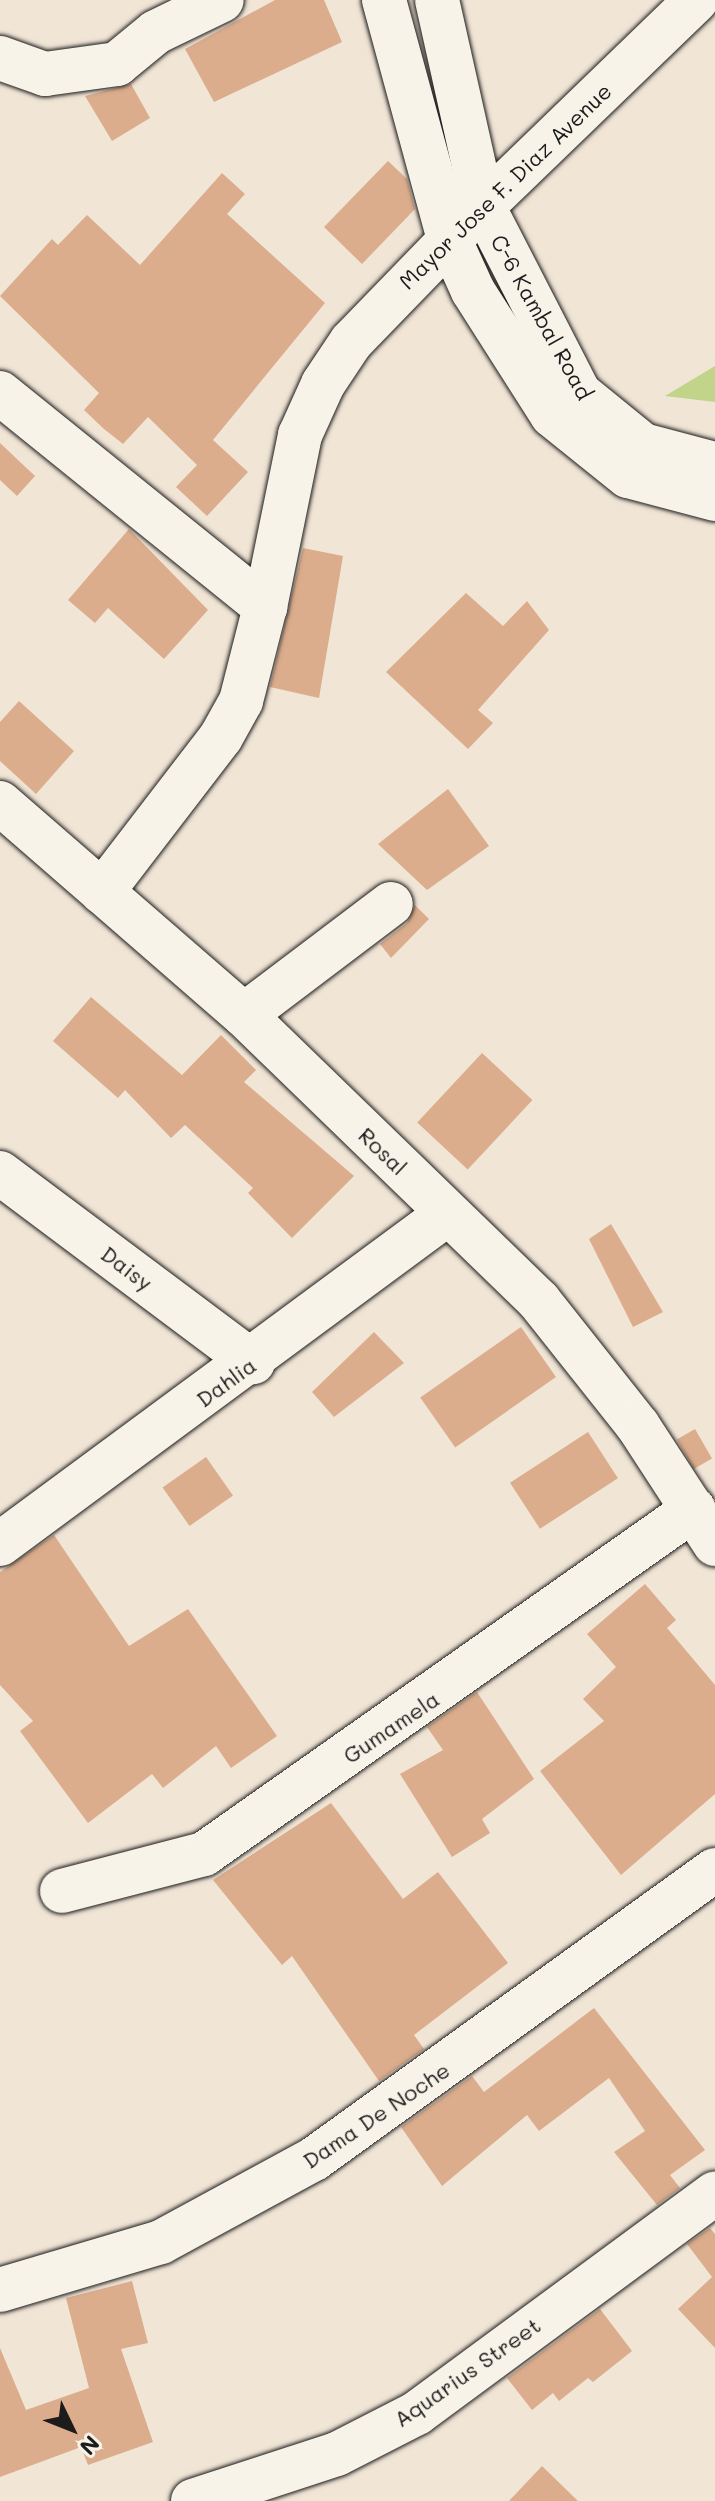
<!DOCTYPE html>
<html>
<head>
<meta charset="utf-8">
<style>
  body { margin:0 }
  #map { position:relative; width:715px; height:2501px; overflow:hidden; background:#f1e5d6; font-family:Mali,sans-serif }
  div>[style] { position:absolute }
  .green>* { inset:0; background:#c2d489 }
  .building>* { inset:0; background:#dbad8d; transform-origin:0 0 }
  .roads { filter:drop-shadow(0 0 2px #1c1c1c) drop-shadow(0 0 2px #1c1c1c) }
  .minor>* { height:44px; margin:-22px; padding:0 22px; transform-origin:22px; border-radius:22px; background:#f7f3e8 }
  .major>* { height:44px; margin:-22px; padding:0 22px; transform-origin:22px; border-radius:22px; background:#f7f3e8 }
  span { translate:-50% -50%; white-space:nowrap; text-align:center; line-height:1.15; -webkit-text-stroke:7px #f7f3e8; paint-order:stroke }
  .street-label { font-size:22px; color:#1c1c1c }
  .north { position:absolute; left:32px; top:2389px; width:80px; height:80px; -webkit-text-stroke:6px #f7f3e8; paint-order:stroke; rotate:133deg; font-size:22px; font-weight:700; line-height:32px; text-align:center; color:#1c1c1c }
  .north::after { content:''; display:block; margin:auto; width:28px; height:36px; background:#1c1c1c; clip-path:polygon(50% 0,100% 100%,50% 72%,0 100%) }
</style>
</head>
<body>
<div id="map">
  <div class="green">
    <i style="clip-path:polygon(715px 366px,715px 402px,665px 396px)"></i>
  </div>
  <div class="building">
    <i style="clip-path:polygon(275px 0,324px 0,342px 42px,214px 102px,185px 49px)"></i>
    <i style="clip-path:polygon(131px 84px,150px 118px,112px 141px,85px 96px)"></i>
    <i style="clip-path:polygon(388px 161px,407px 179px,415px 209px,362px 264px,324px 227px)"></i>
    <i style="clip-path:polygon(222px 173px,245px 194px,227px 214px,325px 303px,213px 440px,248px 472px,207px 516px,176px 487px,197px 465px,148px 417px,123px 444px,104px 429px,84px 410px,99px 393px,0 296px,52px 239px,58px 245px,87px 215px,140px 265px)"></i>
    <i style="clip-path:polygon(0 443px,35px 476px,17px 496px,0 480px)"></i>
    <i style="clip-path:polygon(129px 529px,208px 610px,164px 659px,108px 608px,95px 623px,68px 600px)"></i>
    <i style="clip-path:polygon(303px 548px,343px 556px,319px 698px,270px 687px)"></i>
    <i style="clip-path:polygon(466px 593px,503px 626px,527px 601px,549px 630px,478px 710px,493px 723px,468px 749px,386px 672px)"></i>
    <i style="clip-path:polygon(19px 701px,74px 751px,36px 794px,0 761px,0 722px)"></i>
    <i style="clip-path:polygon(448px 789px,489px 846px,427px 890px,378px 844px)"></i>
    <i style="clip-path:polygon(415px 905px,429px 919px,391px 958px,380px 944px,407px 923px)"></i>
    <i style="clip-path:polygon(91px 997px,182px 1075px,221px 1035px,256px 1070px,244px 1082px,354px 1176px,292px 1238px,248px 1193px,253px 1188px,185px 1125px,171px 1138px,125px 1090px,118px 1098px,53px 1041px)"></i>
    <i style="left:482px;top:1053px;width:69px;height:95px;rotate:43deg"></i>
    <i style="clip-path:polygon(611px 1224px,663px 1312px,633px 1327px,589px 1239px)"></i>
    <i style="left:521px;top:1327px;width:61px;height:123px;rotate:55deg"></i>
    <i style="clip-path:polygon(374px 1332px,404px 1363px,334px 1417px,312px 1392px)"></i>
    <i style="left:695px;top:1429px;width:34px;height:21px;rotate:60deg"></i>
    <i style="left:588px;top:1432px;width:55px;height:93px;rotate:57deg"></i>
    <i style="left:206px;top:1457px;width:47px;height:53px;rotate:55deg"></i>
    <i style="clip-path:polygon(54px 1535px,129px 1646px,188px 1609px,277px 1736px,231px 1768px,216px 1746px,163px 1788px,152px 1774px,88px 1823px,20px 1731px,33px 1721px,0 1685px,0 1572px)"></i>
    <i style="clip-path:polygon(645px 1584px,676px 1620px,667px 1628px,715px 1685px,715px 1794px,621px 1875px,540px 1771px,604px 1721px,583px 1699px,616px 1667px,587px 1634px)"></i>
    <i style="clip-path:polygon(477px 1692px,534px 1779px,482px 1819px,490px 1833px,452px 1857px,400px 1774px,443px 1750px,427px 1727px)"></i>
    <i style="clip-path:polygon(331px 1803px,403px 1899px,438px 1872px,508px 1963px,414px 2035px,424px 2049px,379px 2081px,292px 1956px,282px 1965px,213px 1880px)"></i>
    <i style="clip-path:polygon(594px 2008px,705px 2150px,670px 2175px,680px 2188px,657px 2205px,614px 2152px,645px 2131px,609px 2078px,539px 2131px,527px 2115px,442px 2186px,401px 2127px,472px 2076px,484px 2092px)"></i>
    <i style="clip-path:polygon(710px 2228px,715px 2234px,715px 2348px,678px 2309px,712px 2277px,687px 2244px)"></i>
    <i style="clip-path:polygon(132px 2281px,148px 2343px,121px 2349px,153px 2442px,88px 2465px,81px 2447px,0 2477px,0 2348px,26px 2410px,89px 2388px,66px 2298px)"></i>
    <i style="clip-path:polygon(600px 2309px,632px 2351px,593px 2382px,588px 2378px,559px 2401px,553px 2393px,532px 2410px,507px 2378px)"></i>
    <i style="clip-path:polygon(542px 2466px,578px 2501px,509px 2501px)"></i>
  </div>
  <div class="roads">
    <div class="minor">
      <i style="left:0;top:58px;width:48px;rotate:19.6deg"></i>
      <i style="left:45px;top:74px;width:73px;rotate:-7.9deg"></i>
      <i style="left:117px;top:64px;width:50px;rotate:-39.4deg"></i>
      <i style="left:156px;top:32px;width:73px;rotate:-25.9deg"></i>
      <i style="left:483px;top:206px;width:296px;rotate:-44deg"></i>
      <i style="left:0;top:803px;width:323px;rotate:41deg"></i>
      <i style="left:244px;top:1015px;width:411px;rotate:44.1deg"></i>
      <i style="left:539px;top:1301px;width:159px;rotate:51.6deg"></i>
      <i style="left:638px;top:1426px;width:141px;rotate:56.9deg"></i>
      <i style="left:102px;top:892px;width:195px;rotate:-52.5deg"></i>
      <i style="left:221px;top:737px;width:41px;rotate:-60.9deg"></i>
      <i style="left:241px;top:701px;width:97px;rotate:-75.7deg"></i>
      <i style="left:244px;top:1015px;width:184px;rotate:-37.1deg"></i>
      <i style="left:0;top:1173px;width:316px;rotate:36.8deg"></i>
      <i style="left:0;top:1544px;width:556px;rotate:-36.44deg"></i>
      <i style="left:62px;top:1891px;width:147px;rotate:-14.6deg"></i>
      <i style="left:204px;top:1854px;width:599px;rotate:-35.15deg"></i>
      <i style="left:0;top:2290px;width:168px;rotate:-16.6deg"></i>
      <i style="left:161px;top:2242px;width:174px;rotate:-28.5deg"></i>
      <i style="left:314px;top:2159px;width:494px;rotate:-35.8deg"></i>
      <i style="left:193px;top:2501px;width:151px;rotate:-18.1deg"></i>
      <i style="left:337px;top:2454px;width:90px;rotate:-27.1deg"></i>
      <i style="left:417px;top:2413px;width:370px;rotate:-36.4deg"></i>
    </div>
    <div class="major">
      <i style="left:384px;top:0;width:245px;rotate:74.8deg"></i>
      <i style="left:448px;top:236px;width:60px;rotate:65.6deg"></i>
      <i style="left:473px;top:291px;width:147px;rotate:57.5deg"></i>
      <i style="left:552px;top:415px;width:97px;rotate:38.8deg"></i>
      <i style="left:628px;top:476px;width:90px;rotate:14.8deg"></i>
      <i style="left:437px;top:0;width:211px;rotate:77.4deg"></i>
      <i style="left:483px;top:206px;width:210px;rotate:62.8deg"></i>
      <i style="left:579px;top:393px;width:82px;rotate:39.1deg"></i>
      <i style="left:643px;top:445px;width:74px;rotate:14.8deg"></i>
      <i style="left:0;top:393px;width:341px;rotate:38.9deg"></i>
      <i style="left:265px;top:607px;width:176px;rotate:-78.5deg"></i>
      <i style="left:300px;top:435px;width:56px;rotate:-65.7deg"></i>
      <i style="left:323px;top:384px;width:50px;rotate:-56.3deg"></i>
      <i style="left:351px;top:342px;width:190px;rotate:-45.9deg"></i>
    </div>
  </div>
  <div class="street-label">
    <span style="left:505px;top:186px;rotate:-44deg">Mayor Jose F. Diaz Avenue</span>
    <span style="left:542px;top:317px;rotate:61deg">C-6 Kambal Road</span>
    <span style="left:383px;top:1151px;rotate:44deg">Rosal</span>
    <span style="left:127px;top:1268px;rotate:37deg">Daisy</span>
    <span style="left:226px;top:1382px;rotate:-36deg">Dahlia</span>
    <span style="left:391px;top:1727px;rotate:-34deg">Gumamela</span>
    <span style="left:376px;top:2115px;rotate:-34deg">Dama De Noche</span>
    <span style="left:467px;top:2372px;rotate:-35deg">Aquarius Street</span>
  </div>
  <div class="north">N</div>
</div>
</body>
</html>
